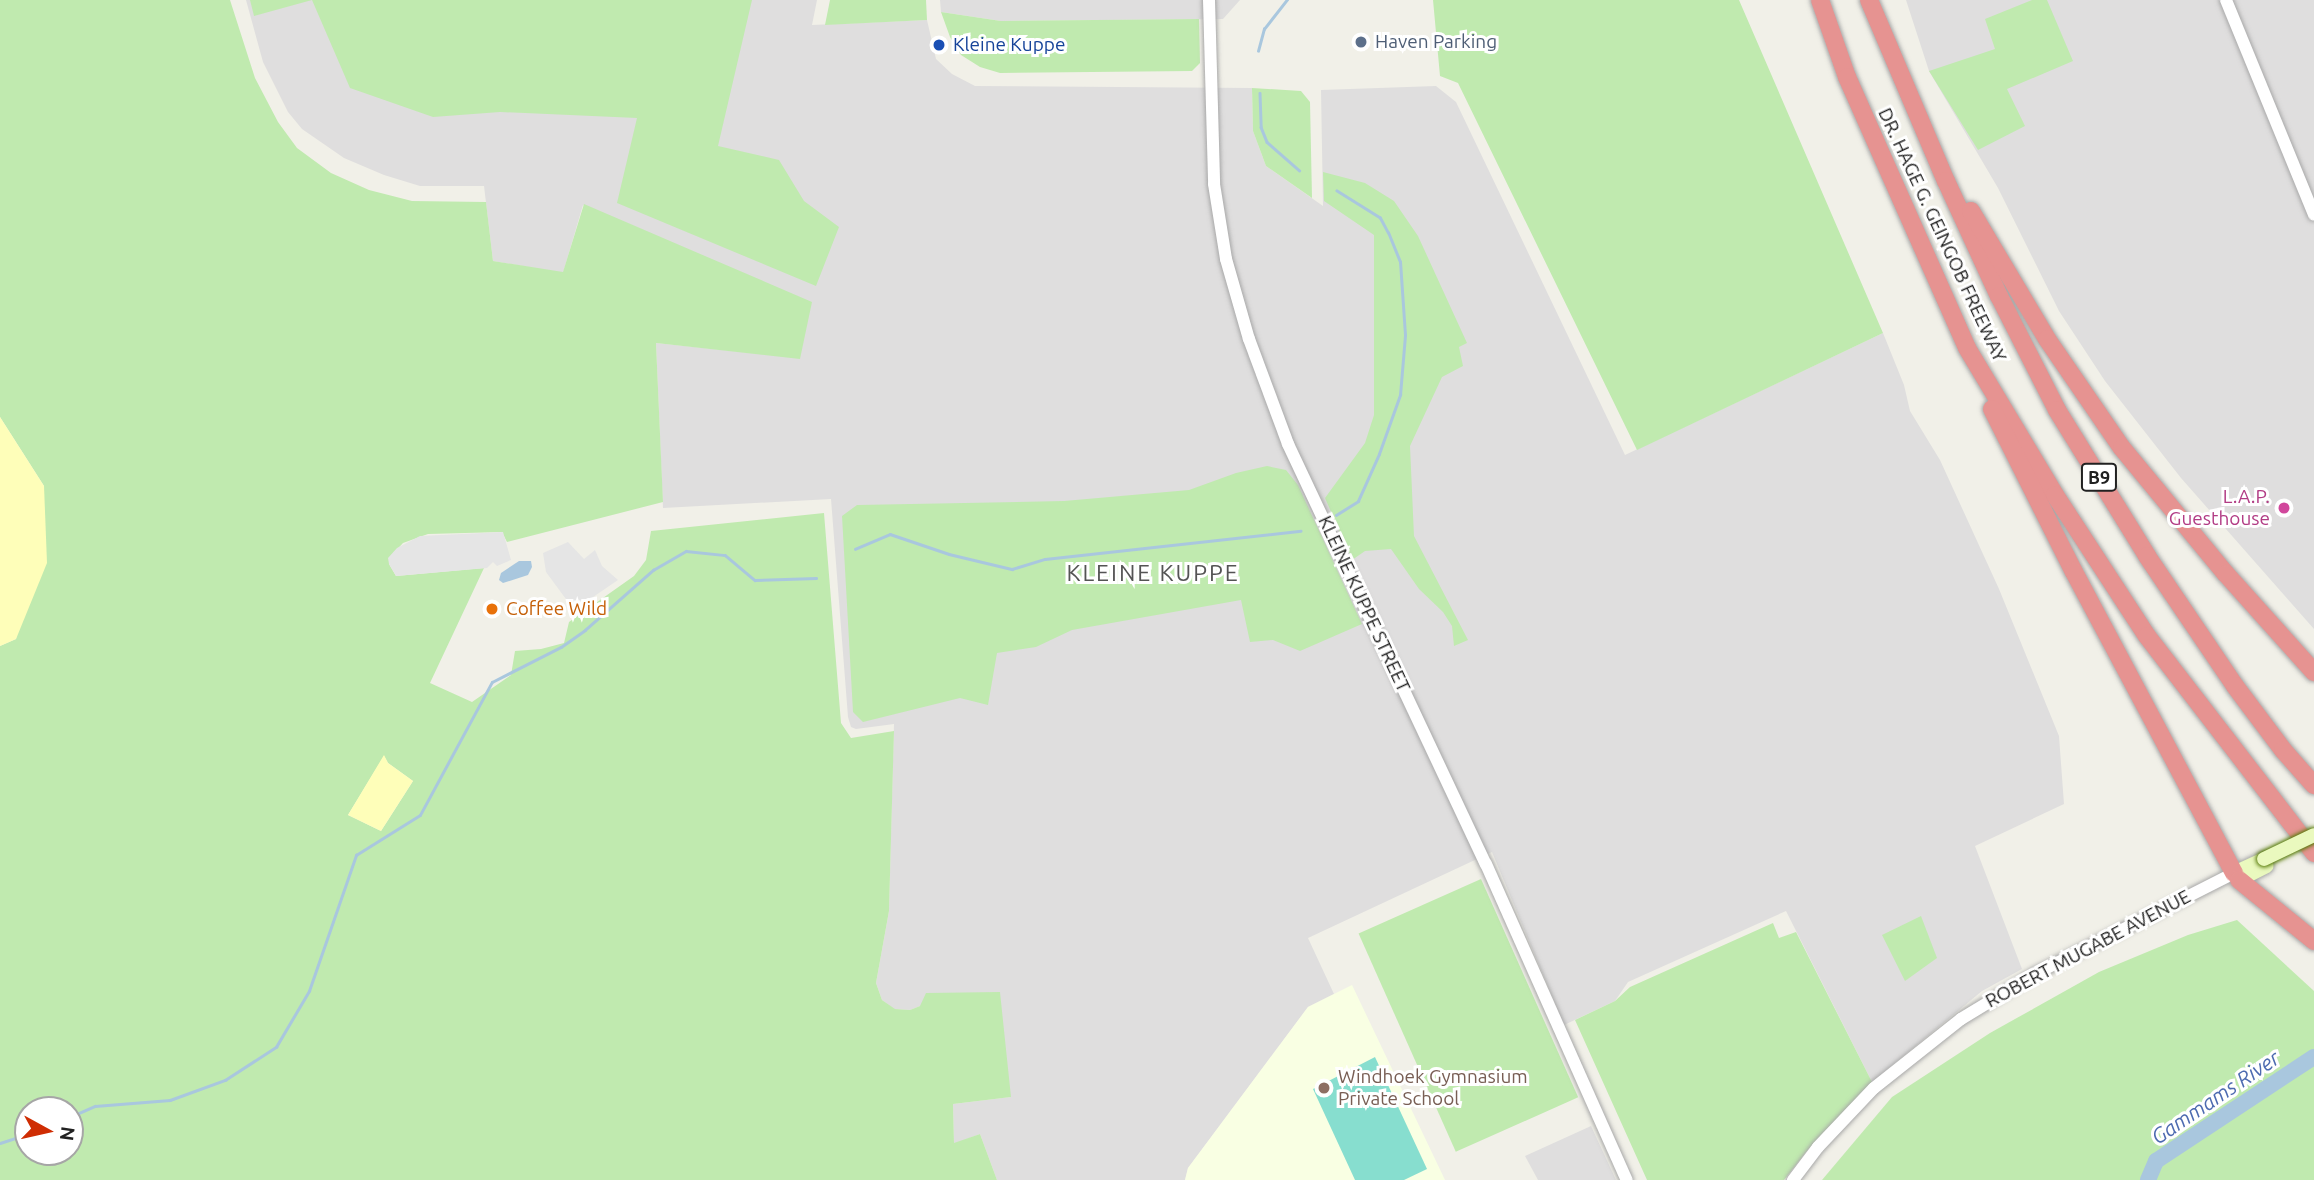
<!DOCTYPE html>
<html>
<head>
<meta charset="utf-8">
<style>
  body { margin:0 }
  #map { position:relative; width:2314px; height:1180px; overflow:hidden; background:#f1f0e8; font-family:Ubuntu,sans-serif }
  div>[style] { position:absolute }
  .residential>* { inset:0; background:#dfdede }
  .education>* { inset:0; background:#f9ffe3 }
  .grass>* { inset:0; background:#c0eaaf; transform-origin:0 0 }
  .sand>* { inset:0; background:#fefeb9 }
  .pitch>* { inset:0; background:#87decf }
  .parking>* { inset:0; background:#e5e5e5 }
  .water>* { inset:0; background:#a9c7de }
  .stream>* { height:2.5px; margin:-1.25px; padding:0 1.25px; transform-origin:1.25px; border-radius:1.25px; background:#a9c7de }
  .river>* { height:16px; margin:-8px; padding:0 8px; transform-origin:8px; border-radius:8px; background:#a9c7de }
  .roads { filter:drop-shadow(0 0 2px #a8a8a8) drop-shadow(0 0 2px #a8a8a8) }
  .tertiary>* { height:12px; margin:-6px; padding:0 6px; transform-origin:6px; border-radius:6px; background:#fff }
  .secondary>* { height:14px; margin:-7px; padding:0 7px; transform-origin:7px; border-radius:7px; background:#eaf9be }
  .motorway>* { height:18px; margin:-9px; padding:0 9px; transform-origin:9px; border-radius:9px; background:#e69391 }
  .bridges { filter:drop-shadow(0 0 2px #557907) drop-shadow(0 0 2px #557907) }
  .secondary-bridge>* { height:14px; margin:-7px; padding:0 7px; transform-origin:7px; border-radius:7px; background:#eaf9be }
  .dots>* { width:19px; height:19px; translate:-50% -50%; box-sizing:border-box; border:4px solid #fff; border-radius:50% }
  span { translate:-50% -50%; white-space:nowrap; text-align:center; line-height:1.15; -webkit-text-stroke:6px #fff; paint-order:stroke }
  .shield-label span { padding:2px 5px; background:#fff; border:2px solid; border-radius:5px; -webkit-text-stroke-width:0 }
  .shield-label { font-size:18px; color:#212121; font-weight:700 }
  .service-label { font-size:19px; color:#4e5e75 }
  .left { translate:0 -50%; text-align:left }
  .transit-label { font-size:19px; color:#164399 }
  .street-label { font-size:19px; color:#212121 }
  .hotel-label { font-size:19px; color:#b23c85 }
  .right { translate:-100% -50%; text-align:right }
  .food-label { font-size:19px; color:#c56008 }
  .education-label { font-size:19px; color:#785e54 }
  .water-label { font-size:21px; color:#4d6bb0; font-style:italic }
  .quarter-label { font-size:23px; color:#545454; letter-spacing:2px }
  .north { position:absolute; left:14px; top:1096px; width:70px; height:70px; box-sizing:border-box; background:#fff; border:2px solid #a6a6a6; border-radius:50%; rotate:98deg; font-size:19px; font-weight:700; line-height:28px; text-align:center; color:#212121 }
  .north::after { content:''; display:block; margin:auto; width:24px; height:32px; background:#cf2d03; clip-path:polygon(50% 0,100% 100%,50% 72%,0 100%) }
</style>
</head>
<body>
<div id="map">
  <div class="residential">
    <i style="clip-path:polygon(246px 0,817px 0,812px 25px,927px 20px,936px 59px,952px 74px,975px 86px,1252px 88px,1253px 131px,1266px 166px,1323px 206px,1321px 90px,1436px 86px,1456px 102px,1625px 455px,1883px 333px,1904px 385px,1910px 411px,1940px 460px,1999px 589px,2059px 736px,2064px 804px,1975px 846px,2022px 969px,1982px 991px,1872px 1082px,1786px 911px,1628px 982px,1615px 1001px,1564px 1025px,1492px 852px,1308px 938px,1334px 994px,1308px 1007px,1188px 1168px,1185px 1180px,997px 1180px,980px 1134px,954px 1144px,953px 1104px,1011px 1097px,920px 1006px,910px 1010px,894px 1009px,882px 1000px,876px 983px,889px 911px,894px 724px,856px 729px,851px 727px,848px 717px,831px 499px,663px 508px,656px 343px,800px 358px,583px 205px,563px 273px,493px 261px,484px 186px,420px 186px,384px 175px,344px 158px,302px 129px,288px 112px,263px 62px)"></i>
    <i style="clip-path:polygon(940px 0,1240px 0,1223px 19px,1001px 21px,941px 12px)"></i>
    <i style="clip-path:polygon(1906px 0,2314px 0,2314px 629px,2181px 478px,2105px 381px,2059px 311px,1998px 188px,1929px 71px)"></i>
    <i style="clip-path:polygon(1591px 1126px,1616px 1180px,1538px 1180px,1525px 1156px)"></i>
  </div>
  <div class="education">
    <i style="clip-path:polygon(1352px 985px,1445px 1180px,1185px 1180px,1188px 1168px,1308px 1007px)"></i>
  </div>
  <div class="grass">
    <i style="clip-path:polygon(evenodd,0 0,230px 0,255px 78px,278px 122px,297px 148px,331px 173px,369px 190px,412px 201px,486px 202px,493px 261px,563px 272px,584px 204px,812px 302px,800px 359px,656px 343px,663px 502px,507px 542px,502px 532px,428px 534px,403px 543px,389px 558px,389px 564px,396px 576px,484px 568px,430px 683px,472px 702px,511px 675px,515px 651px,541px 649px,564px 643px,569px 622px,634px 576px,646px 560px,651px 531px,824px 513px,841px 723px,851px 738px,894px 731px,889px 911px,876px 983px,882px 1000px,895px 1009px,910px 1010px,920px 1006px,926px 993px,1000px 992px,1011px 1097px,953px 1104px,954px 1143px,980px 1134px,997px 1180px,0 1180px,0 646px,16px 639px,44px 486px,0 417px,0 0,384px 756px,388px 763px,413px 781px,381px 831px,348px 815px,384px 756px,0 0,28px 1110px,70px 1110px,70px 1152px,28px 1152px,28px 1110px)"></i>
    <i style="clip-path:polygon(250px 0,752px 0,718px 146px,779px 160px,804px 201px,839px 227px,816px 286px,617px 203px,637px 118px,500px 112px,433px 117px,350px 88px,312px 0,254px 16px)"></i>
    <i style="clip-path:polygon(830px 0,926px 0,927px 20px,825px 25px)"></i>
    <i style="clip-path:polygon(1433px 0,1739px 0,1883px 333px,1637px 450px,1458px 83px,1440px 76px)"></i>
    <i style="clip-path:polygon(2032px 0,2047px 0,2073px 61px,2007px 89px,2025px 126px,1978px 150px,1929px 71px,1995px 49px,1985px 19px)"></i>
    <i style="clip-path:polygon(941px 12px,1001px 21px,1199px 19px,1200px 63px,1192px 71px,1000px 73px,980px 67px,961px 55px,950px 37px)"></i>
    <i style="clip-path:polygon(1252px 88px,1301px 91px,1310px 102px,1312px 198px,1266px 166px,1253px 131px)"></i>
    <i style="clip-path:polygon(1323px 172px,1365px 183px,1394px 201px,1418px 236px,1467px 343px,1459px 347px,1463px 366px,1442px 377px,1410px 446px,1414px 536px,1468px 640px,1454px 646px,1452px 626px,1443px 612px,1419px 589px,1391px 549px,1365px 551px,1352px 560px,1325px 498px,1365px 443px,1374px 415px,1374px 235px,1324px 201px)"></i>
    <i style="clip-path:polygon(1267px 466px,1286px 470px,1298px 485px,1362px 624px,1300px 651px,1273px 640px,1250px 642px,1241px 600px,1072px 630px,1036px 647px,997px 653px,988px 705px,960px 698px,863px 722px,853px 712px,842px 516px,857px 505px,1064px 501px,1189px 490px,1236px 473px)"></i>
    <i style="left:1481px;top:879px;width:239px;height:134px;rotate:66deg"></i>
    <i style="clip-path:polygon(1921px 916px,1937px 958px,1905px 981px,1882px 935px)"></i>
    <i style="clip-path:polygon(2237px 920px,2314px 991px,2314px 1180px,1822px 1180px,1892px 1097px,1990px 1033px,2099px 972px,2188px 935px)"></i>
    <i style="clip-path:polygon(1773px 923px,1779px 938px,1796px 932px,1872px 1082px,1806px 1152px,1784px 1180px,1647px 1180px,1575px 1020px,1615px 1001px,1630px 987px)"></i>
  </div>
  <div class="sand">
    <i style="clip-path:polygon(0 417px,44px 486px,47px 563px,16px 639px,0 646px)"></i>
    <i style="clip-path:polygon(384px 755px,388px 763px,413px 781px,381px 831px,348px 815px)"></i>
  </div>
  <div class="pitch">
    <i style="clip-path:polygon(1375px 1057px,1427px 1169px,1404px 1180px,1355px 1180px,1313px 1089px)"></i>
  </div>
  <div class="parking">
    <i style="clip-path:polygon(503px 532px,511px 560px,497px 566px,493px 562px,487px 568px,396px 576px,389px 564px,388px 558px,397px 548px,420px 536px)"></i>
    <i style="clip-path:polygon(568px 542px,584px 559px,595px 550px,602px 566px,618px 580px,574px 610px,546px 572px,543px 553px)"></i>
  </div>
  <div class="water">
    <i style="clip-path:polygon(519px 561px,531px 561px,532px 567px,528px 575px,503px 583px,499px 580px,501px 573px)"></i>
  </div>
  <div class="stream">
    <i style="left:1258px;top:51px;width:23px;rotate:-75deg"></i>
    <i style="left:1264px;top:29px;width:37px;rotate:-52deg"></i>
    <i style="left:1260px;top:93px;width:34px;rotate:88deg"></i>
    <i style="left:1261px;top:127px;width:16px;rotate:68deg"></i>
    <i style="left:1267px;top:142px;width:43px;rotate:41.2deg"></i>
    <i style="left:1336px;top:515px;width:26px;rotate:-32deg"></i>
    <i style="left:1358px;top:501px;width:51px;rotate:-65.9deg"></i>
    <i style="left:1379px;top:454px;width:63px;rotate:-70.4deg"></i>
    <i style="left:1400px;top:395px;width:60px;rotate:-85.2deg"></i>
    <i style="left:1405px;top:335px;width:73px;rotate:-93.9deg"></i>
    <i style="left:1400px;top:262px;width:31px;rotate:-112deg"></i>
    <i style="left:1388px;top:233px;width:17px;rotate:-118deg"></i>
    <i style="left:1380px;top:218px;width:51px;rotate:-147.9deg"></i>
    <i style="left:855px;top:549px;width:38px;rotate:-23deg"></i>
    <i style="left:890px;top:534px;width:62px;rotate:18.7deg"></i>
    <i style="left:949px;top:554px;width:65px;rotate:13.4deg"></i>
    <i style="left:1012px;top:569px;width:34px;rotate:-17deg"></i>
    <i style="left:1045px;top:559px;width:257px;rotate:-6.3deg"></i>
    <i style="left:70px;top:1117px;width:27px;rotate:-24deg"></i>
    <i style="left:95px;top:1106px;width:75px;rotate:-4.6deg"></i>
    <i style="left:170px;top:1100px;width:59px;rotate:-20deg"></i>
    <i style="left:225px;top:1080px;width:61px;rotate:-32.9deg"></i>
    <i style="left:276px;top:1047px;width:65px;rotate:-59.5deg"></i>
    <i style="left:309px;top:991px;width:144px;rotate:-70.9deg"></i>
    <i style="left:356px;top:855px;width:75px;rotate:-32deg"></i>
    <i style="left:420px;top:815px;width:151px;rotate:-61.6deg"></i>
    <i style="left:492px;top:682px;width:77px;rotate:-26.9deg"></i>
    <i style="left:561px;top:647px;width:29px;rotate:-35deg"></i>
    <i style="left:585px;top:630px;width:91px;rotate:-41.4deg"></i>
    <i style="left:653px;top:570px;width:38px;rotate:-30deg"></i>
    <i style="left:686px;top:551px;width:39px;rotate:6deg"></i>
    <i style="left:725px;top:555px;width:39px;rotate:40deg"></i>
    <i style="left:755px;top:580px;width:61px;rotate:-1.9deg"></i>
    <i style="left:0;top:1143px;width:29px;rotate:-18deg"></i>
  </div>
  <div class="river">
    <i style="left:2148px;top:1180px;width:21px;rotate:-67deg"></i>
    <i style="left:2156px;top:1161px;width:189px;rotate:-33.4deg"></i>
  </div>
  <div class="roads">
    <div class="tertiary">
      <i style="left:1209px;top:0;width:184px;rotate:88.4deg"></i>
      <i style="left:1214px;top:184px;width:76px;rotate:80.9deg"></i>
      <i style="left:1226px;top:259px;width:83px;rotate:74deg"></i>
      <i style="left:1249px;top:339px;width:112px;rotate:69.6deg"></i>
      <i style="left:1288px;top:444px;width:464px;rotate:64.8deg"></i>
      <i style="left:1486px;top:864px;width:346px;rotate:66deg"></i>
      <i style="left:2226px;top:0;width:232px;rotate:67.7deg"></i>
      <i style="left:1793px;top:1180px;width:41px;rotate:-52.9deg"></i>
      <i style="left:1818px;top:1147px;width:81px;rotate:-46.5deg"></i>
      <i style="left:1874px;top:1088px;width:111px;rotate:-38.4deg"></i>
      <i style="left:1961px;top:1019px;width:87px;rotate:-31.3deg"></i>
      <i style="left:2035px;top:974px;width:223px;rotate:-26.9deg"></i>
    </div>
    <div class="secondary">
      <i style="left:2264px;top:859px;width:33px;rotate:155deg"></i>
      <i style="left:2234px;top:873px;width:9px;rotate:54deg"></i>
      <i style="left:2239px;top:880px;width:31px;rotate:-27deg"></i>
    </div>
    <div class="motorway">
      <i style="left:1820px;top:0;width:82px;rotate:70.7deg"></i>
      <i style="left:1847px;top:77px;width:296px;rotate:66.1deg"></i>
      <i style="left:1967px;top:348px;width:171px;rotate:59.1deg"></i>
      <i style="left:2055px;top:495px;width:168px;rotate:56.9deg"></i>
      <i style="left:2147px;top:636px;width:274px;rotate:52.4deg"></i>
      <i style="left:1869px;top:0;width:197px;rotate:67deg"></i>
      <i style="left:1946px;top:181px;width:127px;rotate:65.3deg"></i>
      <i style="left:1999px;top:296px;width:128px;rotate:63deg"></i>
      <i style="left:2057px;top:410px;width:172px;rotate:58.3deg"></i>
      <i style="left:2147px;top:556px;width:157px;rotate:55.9deg"></i>
      <i style="left:2235px;top:686px;width:80px;rotate:53.1deg"></i>
      <i style="left:2283px;top:750px;width:47px;rotate:48.5deg"></i>
      <i style="left:1971px;top:211px;width:149px;rotate:59.3deg"></i>
      <i style="left:2047px;top:339px;width:132px;rotate:55.5deg"></i>
      <i style="left:2122px;top:448px;width:163px;rotate:50.5deg"></i>
      <i style="left:2226px;top:574px;width:132px;rotate:48.1deg"></i>
      <i style="left:1992px;top:409px;width:182px;rotate:63.3deg"></i>
      <i style="left:2074px;top:572px;width:341px;rotate:62deg"></i>
      <i style="left:2239px;top:880px;width:97px;rotate:39.1deg"></i>
    </div>
  </div>
  <div class="bridges">
    <div class="secondary-bridge">
      <i style="left:2264px;top:859px;width:55px;rotate:-25.6deg"></i>
    </div>
  </div>
  <div class="dots">
    <i style="left:1361px;top:42px;background:#5c6f8a"></i>
    <i style="left:939px;top:45px;background:#1a4fb4"></i>
    <i style="left:2284px;top:508px;background:#d1479c"></i>
    <i style="left:492px;top:609px;background:#e8710a"></i>
    <i style="left:1324px;top:1088px;background:#8d6e63"></i>
  </div>
  <div class="shield-label">
    <span style="left:2099px;top:477px">B9</span>
  </div>
  <div class="service-label">
    <span class="left" style="left:1375px;top:42px">Haven Parking</span>
  </div>
  <div class="transit-label">
    <span class="left" style="left:953px;top:45px">Kleine Kuppe</span>
  </div>
  <div class="street-label">
    <span style="left:1942px;top:235px;rotate:65deg">DR. HAGE G. GEINGOB FREEWAY</span>
    <span style="left:1364px;top:604px;rotate:65deg">KLEINE KUPPE STREET</span>
    <span style="left:2088px;top:949px;rotate:-28deg">ROBERT MUGABE AVENUE</span>
  </div>
  <div class="hotel-label">
    <span class="right" style="left:2270px;top:508px">L.A.P.<br>Guesthouse</span>
  </div>
  <div class="food-label">
    <span class="left" style="left:506px;top:609px">Coffee Wild</span>
  </div>
  <div class="education-label">
    <span class="left" style="left:1338px;top:1088px">Windhoek Gymnasium<br>Private School</span>
  </div>
  <div class="water-label">
    <span style="left:2215px;top:1097px;rotate:-34deg">Gammams River</span>
  </div>
  <div class="quarter-label">
    <span style="left:1153px;top:573px">KLEINE KUPPE</span>
  </div>
  <div class="north">N</div>
</div>
</body>
</html>
